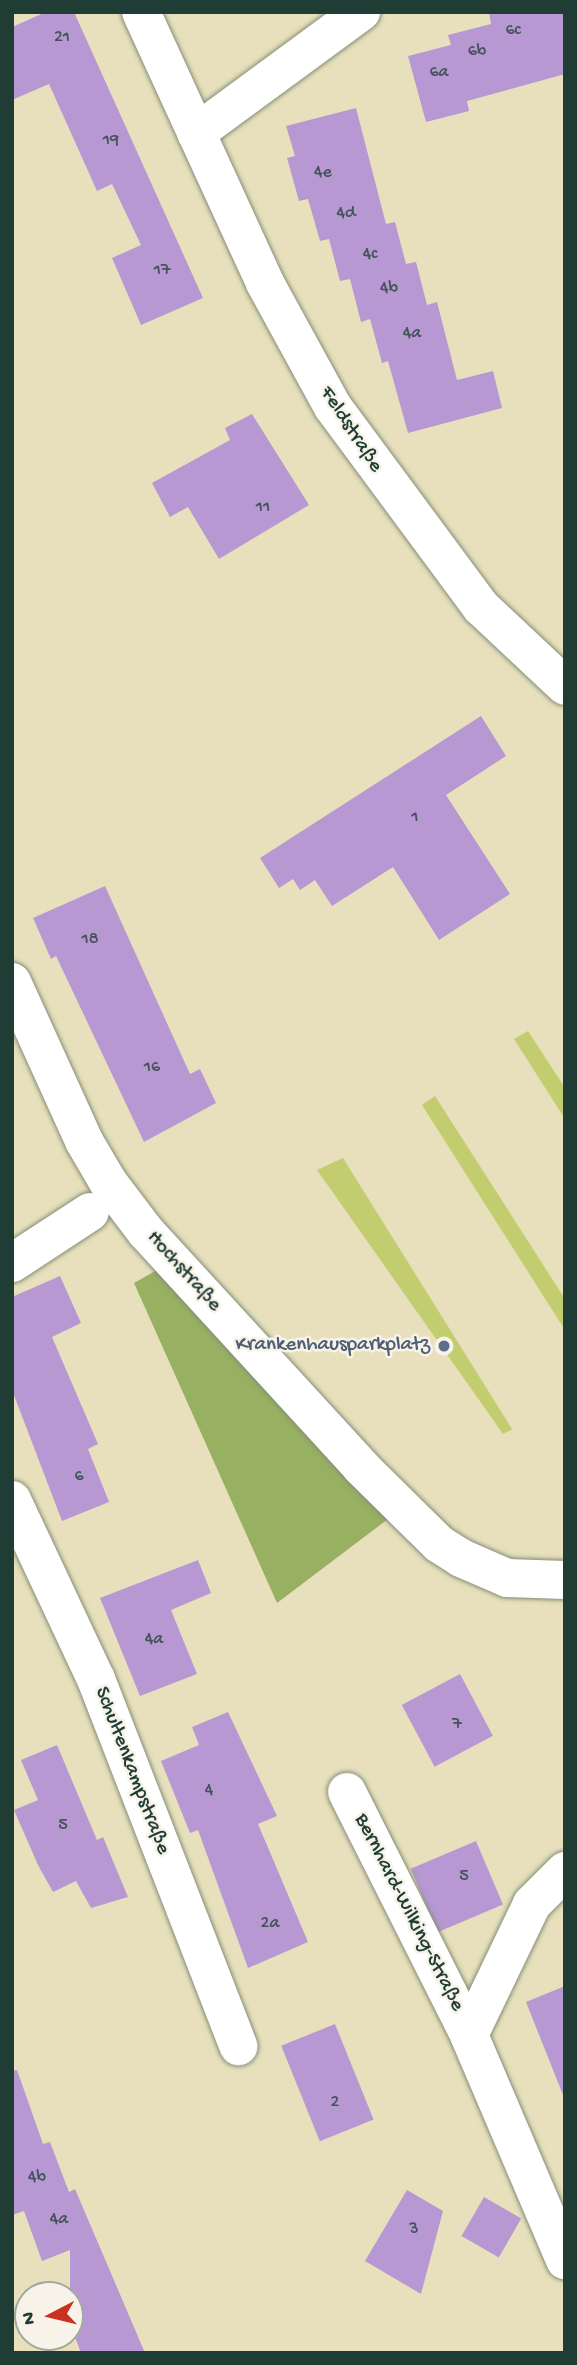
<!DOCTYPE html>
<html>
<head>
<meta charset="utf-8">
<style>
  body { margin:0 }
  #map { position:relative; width:577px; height:2365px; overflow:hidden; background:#e8e0bc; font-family:"Gochi Hand",sans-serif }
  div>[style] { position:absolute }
  .green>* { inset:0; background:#c1cd6f }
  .forest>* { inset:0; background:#98b062 }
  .building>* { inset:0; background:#b798d3; transform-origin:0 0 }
  .roads { filter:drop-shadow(0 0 2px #848e78) drop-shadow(0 0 2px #848e78) }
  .minor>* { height:38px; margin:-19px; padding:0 19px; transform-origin:19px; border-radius:19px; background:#fff }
  .dots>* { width:19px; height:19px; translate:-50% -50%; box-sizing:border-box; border:4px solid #f7f3e8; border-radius:50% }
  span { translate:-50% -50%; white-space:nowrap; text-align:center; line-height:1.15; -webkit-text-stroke:5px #f7f3e8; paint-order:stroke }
  .number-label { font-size:18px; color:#45545c }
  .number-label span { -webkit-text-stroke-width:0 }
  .street-label { font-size:21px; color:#1f3d34 }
  .service-label { font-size:21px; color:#4e5e75 }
  .right { translate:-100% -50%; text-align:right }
  .frame { position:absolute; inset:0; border:14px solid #1f3d34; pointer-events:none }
  .north { position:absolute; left:14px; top:2281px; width:70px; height:70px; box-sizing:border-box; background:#f7f3e8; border:2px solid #a1aaa0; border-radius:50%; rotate:263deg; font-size:19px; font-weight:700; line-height:28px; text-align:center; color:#1f3d34 }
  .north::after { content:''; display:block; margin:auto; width:24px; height:32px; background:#c8321e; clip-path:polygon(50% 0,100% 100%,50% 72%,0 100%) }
</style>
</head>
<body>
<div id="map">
  <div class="green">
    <i style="clip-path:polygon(528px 1031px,565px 1088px,565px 1119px,514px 1039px)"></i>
    <i style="clip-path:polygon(435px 1096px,565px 1299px,565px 1330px,422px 1105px)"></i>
    <i style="clip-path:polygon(343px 1158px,512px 1429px,513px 1429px,503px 1434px,317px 1170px)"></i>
  </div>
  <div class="forest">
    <i style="clip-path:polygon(164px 1266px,388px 1519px,277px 1603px,134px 1283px)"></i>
  </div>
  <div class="building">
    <i style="clip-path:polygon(46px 12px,74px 12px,203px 298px,141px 325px,112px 258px,141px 245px,112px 184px,97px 191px,49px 84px,12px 100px,12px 27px)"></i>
    <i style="clip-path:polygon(489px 12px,565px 12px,565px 74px,467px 101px,469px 111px,426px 122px,408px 56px,451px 45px,448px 35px,491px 24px)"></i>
    <i style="clip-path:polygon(356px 108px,386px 224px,395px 222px,406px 264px,416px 262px,427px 305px,437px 302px,457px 380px,493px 371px,502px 408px,408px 433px,388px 361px,382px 363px,370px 319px,361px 322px,350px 279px,340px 281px,329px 239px,320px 241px,308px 199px,299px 201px,287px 158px,295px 156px,286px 126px)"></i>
    <i style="clip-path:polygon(252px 414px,309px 505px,219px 559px,188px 507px,170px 517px,152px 483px,230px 440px,225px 428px)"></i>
    <i style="clip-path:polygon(481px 716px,506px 756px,446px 795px,510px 894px,439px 940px,393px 867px,332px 906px,315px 880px,300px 890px,293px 879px,279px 888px,260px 858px)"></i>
    <i style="clip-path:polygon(105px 886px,190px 1074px,200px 1069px,216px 1103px,144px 1142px,56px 956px,51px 959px,33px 918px)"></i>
    <i style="clip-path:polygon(60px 1276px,81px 1323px,52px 1337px,98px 1444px,88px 1449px,109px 1502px,62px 1521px,12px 1390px,12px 1297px)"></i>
    <i style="clip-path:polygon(198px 1560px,211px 1593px,171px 1610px,197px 1674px,140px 1696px,100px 1598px)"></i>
    <i style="left:460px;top:1674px;width:70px;height:66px;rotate:62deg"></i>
    <i style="clip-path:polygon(228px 1712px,277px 1816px,258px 1824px,308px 1942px,248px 1968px,198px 1830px,190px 1833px,161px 1761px,199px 1745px,192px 1727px)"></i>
    <i style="clip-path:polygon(57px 1745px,97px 1840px,103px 1837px,128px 1897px,91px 1908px,76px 1881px,53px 1892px,38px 1865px,14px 1810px,38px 1800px,21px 1760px)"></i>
    <i style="left:476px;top:1841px;width:69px;height:71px;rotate:67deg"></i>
    <i style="clip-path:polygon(565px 1986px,565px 2095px,563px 2095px,526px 2002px)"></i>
    <i style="left:335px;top:2024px;width:103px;height:58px;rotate:68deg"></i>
    <i style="clip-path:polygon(17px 2070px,43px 2144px,50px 2142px,69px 2192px,75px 2189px,145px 2353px,81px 2353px,70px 2324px,70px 2250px,42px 2261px,24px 2211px,12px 2215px,12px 2071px)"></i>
    <i style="clip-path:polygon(407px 2190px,443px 2211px,421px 2294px,365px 2261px)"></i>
    <i style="left:484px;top:2197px;width:43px;height:45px;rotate:30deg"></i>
  </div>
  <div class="roads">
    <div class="minor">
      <i style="left:141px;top:12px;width:298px;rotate:65.4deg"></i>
      <i style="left:265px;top:283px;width:141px;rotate:61.3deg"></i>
      <i style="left:333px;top:407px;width:249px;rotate:53.5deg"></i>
      <i style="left:481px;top:607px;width:115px;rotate:43.2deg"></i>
      <i style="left:196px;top:133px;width:205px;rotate:-36.3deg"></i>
      <i style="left:12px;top:982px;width:175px;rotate:65.6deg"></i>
      <i style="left:84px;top:1141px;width:48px;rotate:59.7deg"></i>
      <i style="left:108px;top:1182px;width:63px;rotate:52.8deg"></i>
      <i style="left:146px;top:1232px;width:319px;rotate:47.5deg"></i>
      <i style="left:361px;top:1467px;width:110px;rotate:44.6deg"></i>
      <i style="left:439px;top:1544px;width:26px;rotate:32deg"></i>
      <i style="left:461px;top:1558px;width:50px;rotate:23.5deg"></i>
      <i style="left:507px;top:1578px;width:58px;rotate:2deg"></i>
      <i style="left:12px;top:1263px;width:93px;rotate:-33.2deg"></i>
      <i style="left:12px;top:1500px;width:198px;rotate:64.9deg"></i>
      <i style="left:96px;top:1679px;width:394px;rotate:68.8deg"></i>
      <i style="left:347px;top:1792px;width:272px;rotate:63.3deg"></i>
      <i style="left:565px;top:1871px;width:47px;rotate:135deg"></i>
      <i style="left:532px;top:1904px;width:145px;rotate:115.7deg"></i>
      <i style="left:469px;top:2035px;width:245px;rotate:66.9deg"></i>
    </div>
  </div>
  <div class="dots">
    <i style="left:444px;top:1346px;background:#5c6f8a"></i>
  </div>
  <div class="number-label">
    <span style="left:513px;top:31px">6c</span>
    <span style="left:62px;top:38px">21</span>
    <span style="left:477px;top:52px">6b</span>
    <span style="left:439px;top:73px">6a</span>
    <span style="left:111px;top:141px">19</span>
    <span style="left:323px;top:173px">4e</span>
    <span style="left:346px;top:214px">4d</span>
    <span style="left:370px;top:255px">4c</span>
    <span style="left:162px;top:271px">17</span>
    <span style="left:389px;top:289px">4b</span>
    <span style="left:412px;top:334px">4a</span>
    <span style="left:263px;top:508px">11</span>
    <span style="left:415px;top:818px">1</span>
    <span style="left:90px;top:940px">18</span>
    <span style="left:152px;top:1068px">16</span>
    <span style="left:79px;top:1477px">6</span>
    <span style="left:154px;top:1640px">4a</span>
    <span style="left:457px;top:1725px">7</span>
    <span style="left:209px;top:1791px">4</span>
    <span style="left:63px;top:1826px">5</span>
    <span style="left:464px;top:1877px">5</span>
    <span style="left:270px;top:1924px">2a</span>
    <span style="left:335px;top:2103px">2</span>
    <span style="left:37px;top:2178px">4b</span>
    <span style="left:59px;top:2220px">4a</span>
    <span style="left:414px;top:2230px">3</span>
  </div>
  <div class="street-label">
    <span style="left:350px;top:430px;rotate:57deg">Feldstraße</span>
    <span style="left:183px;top:1272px;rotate:48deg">Hochstraße</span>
    <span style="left:131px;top:1771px;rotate:69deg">Schultenkampstraße</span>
    <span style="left:408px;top:1913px;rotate:63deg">Bernhard-Wilking-Straße</span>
  </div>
  <div class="service-label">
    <span class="right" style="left:430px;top:1346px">Krankenhausparkplatz</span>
  </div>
  <div class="frame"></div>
  <div class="north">N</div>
</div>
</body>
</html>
